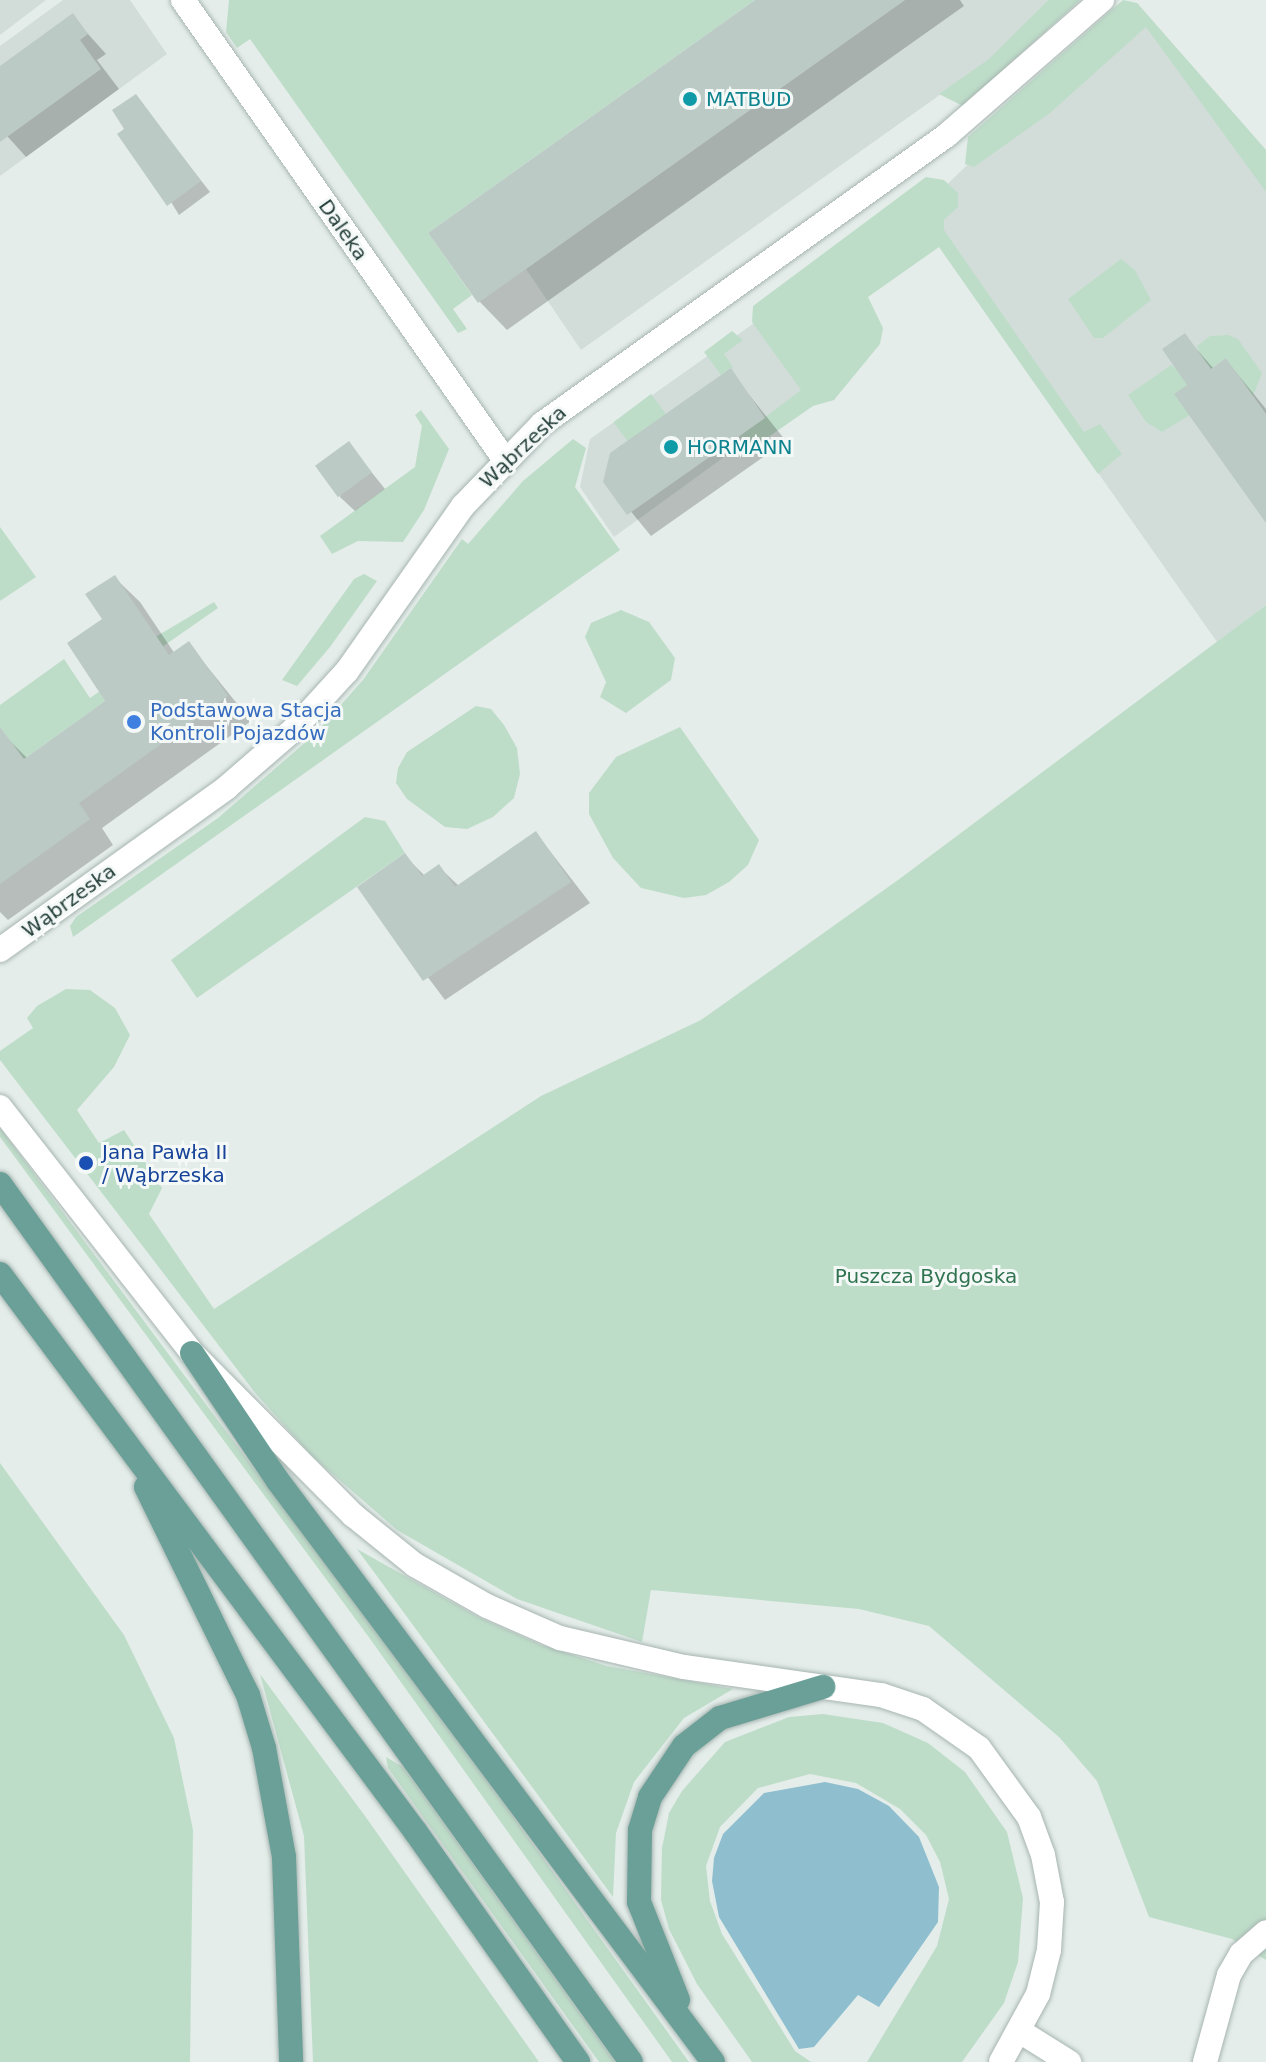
<!DOCTYPE html>
<html>
<head>
<meta charset="utf-8">
<style>
  body { margin:0 }
  #map { position:relative; width:1266px; height:2062px; overflow:hidden; background:#e4edea; font-family:"DejaVu Sans",sans-serif }
  div>[style] { position:absolute }
  .built>* { inset:0; background:#d2ddd9 }
  .green>* { inset:0; background:#beddc9; transform-origin:0 0 }
  .water>* { inset:0; background:#8fbfcf }
  .shadow>* { inset:0; background:#0003 }
  .building>* { inset:0; background:#bccac6; transform-origin:0 0 }
  .roads { filter:drop-shadow(0 0 2px #a7b5b1) drop-shadow(0 0 2px #a7b5b1) }
  .minor>* { height:24px; margin:-12px; padding:0 12px; transform-origin:12px; border-radius:12px; background:#fff }
  .tertiary>* { height:24px; margin:-12px; padding:0 12px; transform-origin:12px; border-radius:12px; background:#fff }
  .primary>* { height:24px; margin:-12px; padding:0 12px; transform-origin:12px; border-radius:12px; background:#6aa097 }
  .dots>* { width:22px; height:22px; translate:-50% -50%; box-sizing:border-box; border:4px solid #f4f9f7; border-radius:50% }
  span { translate:-50% -50%; white-space:nowrap; text-align:center; line-height:1.15; -webkit-text-stroke:6px #f4f9f7; paint-order:stroke }
  .culture-label { font-size:20px; color:#0d838f }
  .left { translate:0 -50%; text-align:left }
  .street-label { font-size:20px; color:#243e39 }
  .shop-label { font-size:20px; color:#366cbe }
  .transit-label { font-size:20px; color:#164399 }
  .park-label { font-size:20px; color:#307350 }
</style>
</head>
<body>
<div id="map">
  <div class="built">
    <i style="clip-path:polygon(0 0,46px 0,0 35px)"></i>
    <i style="clip-path:polygon(63px 0,130px 0,167px 54px,0 176px,0 46px)"></i>
    <i style="clip-path:polygon(905px 0,1048px 0,989px 60px,581px 350px,526px 269px)"></i>
    <i style="clip-path:polygon(1137px 3px,1266px 150px,1266px 605px,1217px 642px,916px 214px)"></i>
    <i style="clip-path:polygon(757px 321px,811px 394px,614px 537px,580px 487px,590px 439px)"></i>
  </div>
  <div class="green">
    <i style="clip-path:polygon(229px 0,755px 0,428px 233px,472px 295px,453px 309px,467px 329px,458px 333px,250px 39px,237px 48px,226px 32px)"></i>
    <i style="clip-path:polygon(1048px 0,1080px 0,963px 106px,939px 94px,989px 59px)"></i>
    <i style="clip-path:polygon(1123px 0,1137px 3px,1266px 150px,1266px 192px,1146px 27px,1050px 113px,974px 167px,965px 164px,968px 137px)"></i>
    <i style="clip-path:polygon(926px 177px,944px 180px,958px 193px,958px 207px,944px 220px,944px 230px,1084px 432px,1100px 424px,1122px 454px,1098px 474px,939px 247px,868px 297px,883px 328px,880px 344px,834px 400px,813px 406px,750px 450px,740px 436px,801px 390px,752px 322px,753px 306px)"></i>
    <i style="clip-path:polygon(1121px 259px,1135px 270px,1151px 300px,1103px 338px,1094px 338px,1068px 299px)"></i>
    <i style="clip-path:polygon(732px 331px,743px 340px,724px 354px,733px 367px,721px 375px,704px 352px)"></i>
    <i style="clip-path:polygon(1228px 335px,1238px 339px,1262px 373px,1253px 396px,1226px 358px,1205px 373px,1197px 346px,1210px 336px)"></i>
    <i style="clip-path:polygon(1171px 365px,1193px 381px,1190px 415px,1162px 432px,1146px 422px,1128px 395px)"></i>
    <i style="left:651px;top:394px;width:25px;height:47px;rotate:53deg"></i>
    <i style="clip-path:polygon(421px 410px,449px 449px,424px 510px,403px 542px,358px 541px,332px 554px,320px 536px,415px 467px,422px 426px,415px 415px)"></i>
    <i style="clip-path:polygon(573px 439px,586px 448px,575px 487px,620px 550px,73px 937px,70px 926px,76px 917px,218px 818px,315px 734px,363px 680px,462px 539px,468px 544px,523px 481px)"></i>
    <i style="clip-path:polygon(0 527px,36px 577px,0 601px)"></i>
    <i style="clip-path:polygon(364px 574px,377px 581px,330px 647px,297px 686px,282px 680px,354px 579px)"></i>
    <i style="clip-path:polygon(214px 602px,218px 608px,162px 647px,167px 657px,0 776px,0 747px,9px 740px,0 727px,0 705px,64px 659px,90px 698px,126px 673px,132px 651px)"></i>
    <i style="clip-path:polygon(1266px 605px,1266px 1960px,1232px 1939px,1149px 1917px,1097px 1781px,1059px 1737px,929px 1626px,859px 1609px,651px 1590px,642px 1642px,517px 1599px,397px 1530px,312px 1456px,256px 1394px,0 1060px,0 1051px,33px 1028px,27px 1018px,37px 1006px,66px 989px,90px 990px,115px 1008px,130px 1035px,114px 1067px,77px 1110px,99px 1143px,124px 1130px,162px 1188px,149px 1214px,214px 1309px,541px 1096px,701px 1020px,898px 880px)"></i>
    <i style="clip-path:polygon(621px 610px,649px 622px,675px 658px,671px 680px,626px 713px,600px 697px,606px 682px,585px 637px,591px 623px)"></i>
    <i style="clip-path:polygon(476px 706px,491px 709px,504px 725px,517px 748px,520px 774px,514px 798px,493px 817px,467px 829px,445px 827px,407px 799px,396px 783px,398px 768px,407px 752px)"></i>
    <i style="clip-path:polygon(680px 727px,759px 840px,748px 865px,729px 882px,706px 895px,684px 898px,641px 888px,613px 858px,589px 814px,589px 793px,616px 757px)"></i>
    <i style="clip-path:polygon(365px 817px,385px 821px,405px 853px,197px 998px,171px 960px)"></i>
    <i style="clip-path:polygon(0 1128px,512px 1815px,689px 2062px,672px 2062px,368px 1636px,0 1137px)"></i>
    <i style="clip-path:polygon(0 1463px,124px 1635px,174px 1738px,193px 1830px,190px 2062px,0 2062px)"></i>
    <i style="clip-path:polygon(357px 1549px,478px 1617px,541px 1645px,607px 1666px,733px 1689px,684px 1718px,634px 1782px,616px 1833px,613px 1897px)"></i>
    <i style="clip-path:polygon(260px 1674px,365px 1816px,539px 2062px,313px 2062px,304px 1836px)"></i>
    <i style="clip-path:polygon(823px 1714px,883px 1723px,928px 1743px,965px 1772px,1007px 1832px,1023px 1898px,1018px 1962px,1004px 2003px,962px 2062px,867px 2062px,937px 1946px,949px 1899px,940px 1862px,926px 1835px,900px 1809px,856px 1783px,810px 1774px,758px 1788px,720px 1827px,706px 1866px,710px 1901px,722px 1934px,795px 2051px,811px 2062px,752px 2062px,697px 1984px,669px 1929px,661px 1900px,662px 1848px,669px 1813px,682px 1791px,725px 1742px,789px 1717px)"></i>
    <i style="clip-path:polygon(386px 1757px,403px 1767px,615px 2062px,599px 2062px,388px 1768px)"></i>
  </div>
  <div class="water">
    <i style="clip-path:polygon(825px 1782px,858px 1789px,889px 1806px,919px 1837px,939px 1887px,938px 1922px,879px 2007px,858px 1995px,814px 2047px,799px 2049px,719px 1917px,712px 1881px,714px 1858px,723px 1834px,764px 1793px)"></i>
  </div>
  <div class="shadow">
    <i style="clip-path:polygon(759px 0,960px 0,964px 6px,507px 330px,480px 302px,431px 234px)"></i>
    <i style="clip-path:polygon(72px 16px,106px 54px,97px 60px,119px 89px,26px 157px,0 128px,0 68px)"></i>
    <i style="clip-path:polygon(136px 97px,210px 192px,179px 215px,127px 130px)"></i>
    <i style="clip-path:polygon(1185px 336px,1214px 369px,1226px 360px,1266px 409px,1266px 517px,1190px 386px)"></i>
    <i style="clip-path:polygon(730px 371px,786px 441px,651px 536px,606px 481px)"></i>
    <i style="clip-path:polygon(349px 444px,385px 489px,355px 511px,340px 497px)"></i>
    <i style="clip-path:polygon(115px 578px,140px 602px,175px 654px,189px 644px,251px 721px,102px 828px,113px 845px,8px 920px,0 912px,0 731px,28px 759px,108px 702px,105px 619px)"></i>
    <i style="clip-path:polygon(536px 833px,590px 903px,445px 1000px,360px 887px,405px 856px,425px 876px,439px 867px,459px 886px)"></i>
  </div>
  <div class="building">
    <i style="clip-path:polygon(755px 0,905px 0,478px 303px,428px 233px)"></i>
    <i style="clip-path:polygon(73px 13px,88px 34px,80px 40px,101px 69px,0 142px,0 66px)"></i>
    <i style="clip-path:polygon(136px 94px,201px 181px,167px 206px,117px 134px,124px 129px,112px 110px)"></i>
    <i style="clip-path:polygon(1185px 333px,1211px 369px,1226px 358px,1266px 414px,1266px 523px,1174px 394px,1187px 385px,1162px 349px)"></i>
    <i style="clip-path:polygon(731px 368px,765px 418px,627px 515px,603px 482px,610px 453px)"></i>
    <i style="left:349px;top:441px;width:39px;height:42px;rotate:54deg"></i>
    <i style="clip-path:polygon(115px 575px,169px 655px,189px 641px,228px 696px,79px 803px,90px 819px,0 884px,0 727px,24px 759px,105px 701px,67px 643px,102px 619px,85px 594px)"></i>
    <i style="clip-path:polygon(536px 831px,571px 882px,423px 981px,357px 887px,405px 853px,422px 876px,439px 864px,455px 887px)"></i>
  </div>
  <div class="roads">
    <div class="minor">
      <i style="left:183px;top:0;width:562px;rotate:55.01deg"></i>
      <i style="left:1021px;top:2032px;width:57px;rotate:32deg"></i>
      <i style="left:1205px;top:2062px;width:90px;rotate:-74.6deg"></i>
      <i style="left:1229px;top:1975px;width:24px;rotate:-60deg"></i>
      <i style="left:1241px;top:1954px;width:33px;rotate:-41deg"></i>
    </div>
    <div class="tertiary">
      <i style="left:0;top:950px;width:278px;rotate:-35.6deg"></i>
      <i style="left:226px;top:788px;width:90px;rotate:-40.9deg"></i>
      <i style="left:294px;top:729px;width:79px;rotate:-47.6deg"></i>
      <i style="left:347px;top:671px;width:202px;rotate:-54.9deg"></i>
      <i style="left:463px;top:506px;width:114px;rotate:-46.1deg"></i>
      <i style="left:542px;top:424px;width:498px;rotate:-35.5deg"></i>
      <i style="left:947px;top:135px;width:206px;rotate:-41.1deg"></i>
      <i style="left:0;top:1107px;width:312px;rotate:52deg"></i>
      <i style="left:192px;top:1353px;width:228px;rotate:45.2deg"></i>
      <i style="left:353px;top:1515px;width:80px;rotate:38.9deg"></i>
      <i style="left:415px;top:1565px;width:83px;rotate:29.7deg"></i>
      <i style="left:487px;top:1606px;width:80px;rotate:23.7deg"></i>
      <i style="left:560px;top:1638px;width:127px;rotate:13.2deg"></i>
      <i style="left:684px;top:1667px;width:199px;rotate:8.1deg"></i>
      <i style="left:881px;top:1695px;width:44px;rotate:18.4deg"></i>
      <i style="left:923px;top:1709px;width:68px;rotate:34.9deg"></i>
      <i style="left:979px;top:1748px;width:85px;rotate:54.1deg"></i>
      <i style="left:1029px;top:1817px;width:40px;rotate:69.8deg"></i>
      <i style="left:1043px;top:1855px;width:48px;rotate:79.2deg"></i>
      <i style="left:1052px;top:1902px;width:48px;rotate:93.6deg"></i>
      <i style="left:1049px;top:1950px;width:45px;rotate:104deg"></i>
      <i style="left:1038px;top:1994px;width:77px;rotate:118.6deg"></i>
    </div>
    <div class="primary">
      <i style="left:0;top:1184px;width:1081px;rotate:54.3deg"></i>
      <i style="left:0;top:1274px;width:695px;rotate:53.31deg"></i>
      <i style="left:415px;top:1831px;width:283px;rotate:54.8deg"></i>
      <i style="left:192px;top:1353px;width:154px;rotate:56.1deg"></i>
      <i style="left:278px;top:1481px;width:726px;rotate:53.18deg"></i>
      <i style="left:146px;top:1487px;width:232px;rotate:63.9deg"></i>
      <i style="left:248px;top:1695px;width:55px;rotate:73.2deg"></i>
      <i style="left:264px;top:1748px;width:111px;rotate:79.6deg"></i>
      <i style="left:284px;top:1857px;width:205px;rotate:88deg"></i>
      <i style="left:678px;top:2000px;width:105px;rotate:-111.7deg"></i>
      <i style="left:639px;top:1902px;width:72px;rotate:-89.2deg"></i>
      <i style="left:640px;top:1830px;width:34px;rotate:-73deg"></i>
      <i style="left:650px;top:1797px;width:61px;rotate:-56.3deg"></i>
      <i style="left:684px;top:1746px;width:46px;rotate:-37.9deg"></i>
      <i style="left:720px;top:1718px;width:108px;rotate:-16.8deg"></i>
    </div>
  </div>
  <div class="dots">
    <i style="left:690px;top:99px;background:#0f9aa8"></i>
    <i style="left:671px;top:447px;background:#0f9aa8"></i>
    <i style="left:134px;top:722px;background:#3f7fe0"></i>
    <i style="left:86px;top:1163px;background:#1a4fb4"></i>
  </div>
  <div class="culture-label">
    <span class="left" style="left:706px;top:99px">MATBUD</span>
    <span class="left" style="left:687px;top:447px">HORMANN</span>
  </div>
  <div class="street-label">
    <span style="left:343px;top:230px;rotate:55deg">Daleka</span>
    <span style="left:523px;top:447px;rotate:-43deg">Wąbrzeska</span>
    <span style="left:69px;top:901px;rotate:-36deg">Wąbrzeska</span>
  </div>
  <div class="shop-label">
    <span class="left" style="left:150px;top:722px">Podstawowa Stacja<br>Kontroli Pojazdów</span>
  </div>
  <div class="transit-label">
    <span class="left" style="left:102px;top:1164px">Jana Pawła II<br>/ Wąbrzeska</span>
  </div>
  <div class="park-label">
    <span style="left:926px;top:1276px">Puszcza Bydgoska</span>
  </div>
</div>
</body>
</html>
